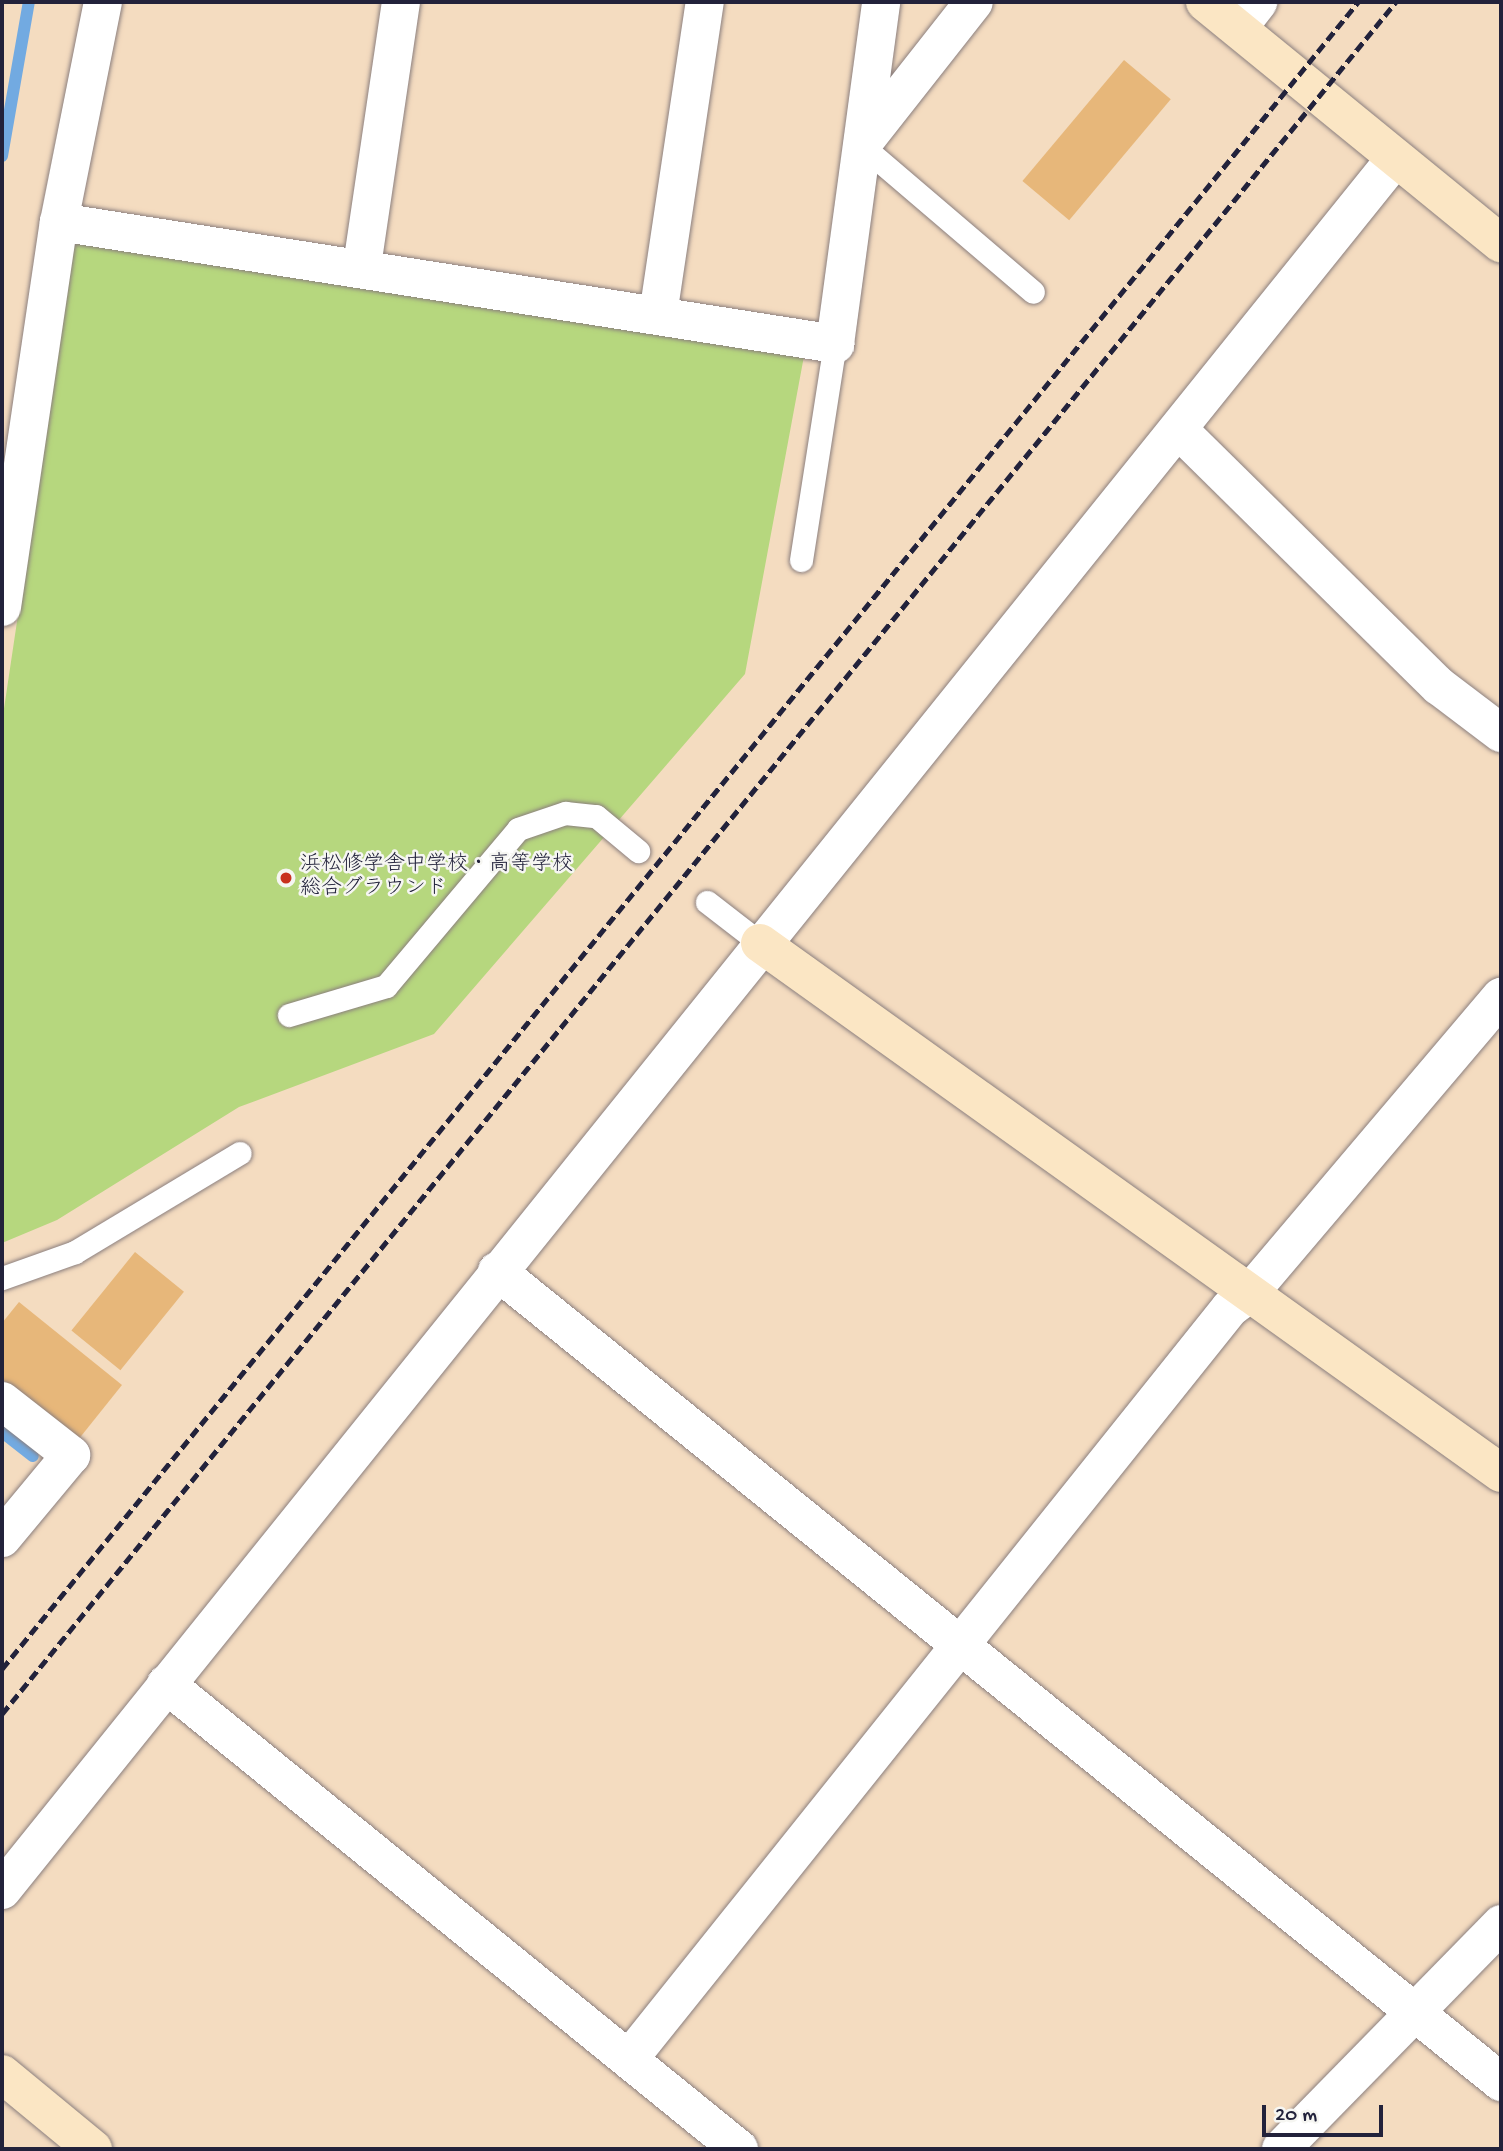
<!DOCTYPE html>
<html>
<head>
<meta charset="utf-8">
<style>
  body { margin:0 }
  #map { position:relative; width:1503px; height:2151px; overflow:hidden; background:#f4dcc0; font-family:"Gochi Hand","Klee One",sans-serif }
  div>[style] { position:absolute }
  .green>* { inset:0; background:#b6d77e }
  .stream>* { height:12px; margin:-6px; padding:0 6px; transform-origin:6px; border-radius:6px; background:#72aae1 }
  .building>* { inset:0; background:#e7b77a; transform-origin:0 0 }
  .roads { filter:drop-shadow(0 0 2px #8b7f7e) drop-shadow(0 0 2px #8b7f7e) }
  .lane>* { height:23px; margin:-11.5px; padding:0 11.5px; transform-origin:11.5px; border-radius:11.5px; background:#fff }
  .street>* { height:38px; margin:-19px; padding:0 19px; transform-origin:19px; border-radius:19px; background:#fff }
  .secondary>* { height:38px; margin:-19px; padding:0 19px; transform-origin:19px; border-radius:19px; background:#fbe6c4 }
  .rail>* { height:5px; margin-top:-2.5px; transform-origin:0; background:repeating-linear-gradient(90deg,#22223b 0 10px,transparent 0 15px) }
  .dots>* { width:19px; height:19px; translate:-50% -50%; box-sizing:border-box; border:4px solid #f6f6f2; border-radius:50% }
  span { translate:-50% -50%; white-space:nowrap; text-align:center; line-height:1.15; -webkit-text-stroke:5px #f6f6f2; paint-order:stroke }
  .poi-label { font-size:21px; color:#22223b }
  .left { translate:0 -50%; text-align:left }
  .frame { position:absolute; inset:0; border:4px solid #22223b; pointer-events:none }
  .scale { position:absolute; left:1262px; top:2105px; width:121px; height:32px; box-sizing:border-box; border:4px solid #22223b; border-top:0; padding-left:9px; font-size:21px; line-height:24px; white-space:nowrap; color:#22223b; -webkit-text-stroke:5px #f6f6f2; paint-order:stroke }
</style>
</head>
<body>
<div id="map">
  <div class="green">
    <i style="clip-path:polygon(74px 240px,804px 356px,745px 674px,434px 1034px,239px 1107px,57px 1220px,2px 1243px,2px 722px)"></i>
  </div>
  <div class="stream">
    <i style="left:2px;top:156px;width:156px;rotate:-80.1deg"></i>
    <i style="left:2px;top:1432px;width:39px;rotate:38deg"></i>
  </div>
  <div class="building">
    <i style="left:1124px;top:60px;width:61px;height:158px;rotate:40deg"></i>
    <i style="left:135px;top:1252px;width:63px;height:101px;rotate:39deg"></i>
    <i style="clip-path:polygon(19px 1302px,122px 1385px,78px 1440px,2px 1379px,2px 1323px)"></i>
  </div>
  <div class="roads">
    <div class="lane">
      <i style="left:861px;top:145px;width:226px;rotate:40.5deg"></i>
      <i style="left:801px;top:560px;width:219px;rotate:-81.1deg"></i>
      <i style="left:707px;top:902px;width:67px;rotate:37.7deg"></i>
      <i style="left:289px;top:1015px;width:101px;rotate:-16.6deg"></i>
      <i style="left:386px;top:986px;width:205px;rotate:-49.9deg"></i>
      <i style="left:518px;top:829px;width:50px;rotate:-18.8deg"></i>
      <i style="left:565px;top:813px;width:31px;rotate:6deg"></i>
      <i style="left:596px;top:816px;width:55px;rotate:39.8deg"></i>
      <i style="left:2px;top:1278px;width:77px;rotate:-19.6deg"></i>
      <i style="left:75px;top:1252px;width:192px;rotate:-31deg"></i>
    </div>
    <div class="street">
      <i style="left:1238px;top:28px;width:33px;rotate:-52deg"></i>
      <i style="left:863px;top:143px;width:179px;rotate:-51.8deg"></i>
      <i style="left:59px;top:222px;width:786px;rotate:8.93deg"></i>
      <i style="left:835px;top:344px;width:345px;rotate:-82.3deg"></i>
      <i style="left:362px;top:266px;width:267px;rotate:-81.6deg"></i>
      <i style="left:658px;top:315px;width:317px;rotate:-81.5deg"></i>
      <i style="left:1179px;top:430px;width:365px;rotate:44.6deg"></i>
      <i style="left:1439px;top:686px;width:78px;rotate:37.2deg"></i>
      <i style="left:2px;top:607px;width:389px;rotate:-81.6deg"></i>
      <i style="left:59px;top:222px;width:224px;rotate:-78.7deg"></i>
      <i style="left:497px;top:1271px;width:1291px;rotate:38.93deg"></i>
      <i style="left:2px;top:1401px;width:88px;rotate:38deg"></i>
      <i style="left:71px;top:1455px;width:108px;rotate:129.7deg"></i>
      <i style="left:166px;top:1684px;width:738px;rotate:39.06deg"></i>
      <i style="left:2px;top:1890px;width:2222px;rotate:-51.18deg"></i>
      <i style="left:629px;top:2059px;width:962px;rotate:-51.33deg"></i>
      <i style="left:1230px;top:1308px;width:22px;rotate:-36deg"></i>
      <i style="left:1248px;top:1295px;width:391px;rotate:-49.7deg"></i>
      <i style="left:1281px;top:2149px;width:315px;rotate:-45.6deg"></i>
    </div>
    <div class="secondary">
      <i style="left:1205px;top:2px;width:382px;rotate:39.2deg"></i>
      <i style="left:760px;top:943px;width:911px;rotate:35.57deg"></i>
      <i style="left:2px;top:2074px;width:118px;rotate:39.5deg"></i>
    </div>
  </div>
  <div class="rail">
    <i style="left:2px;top:1669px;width:2149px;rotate:-50.87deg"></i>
    <i style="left:2px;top:1714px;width:2208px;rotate:-50.85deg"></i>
  </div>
  <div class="dots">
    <i style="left:286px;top:878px;background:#c8321e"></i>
  </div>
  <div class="poi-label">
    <span class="left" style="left:300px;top:878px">浜松修学舎中学校・高等学校<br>総合グラウンド</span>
  </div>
  <div class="frame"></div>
  <div class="scale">20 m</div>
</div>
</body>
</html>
